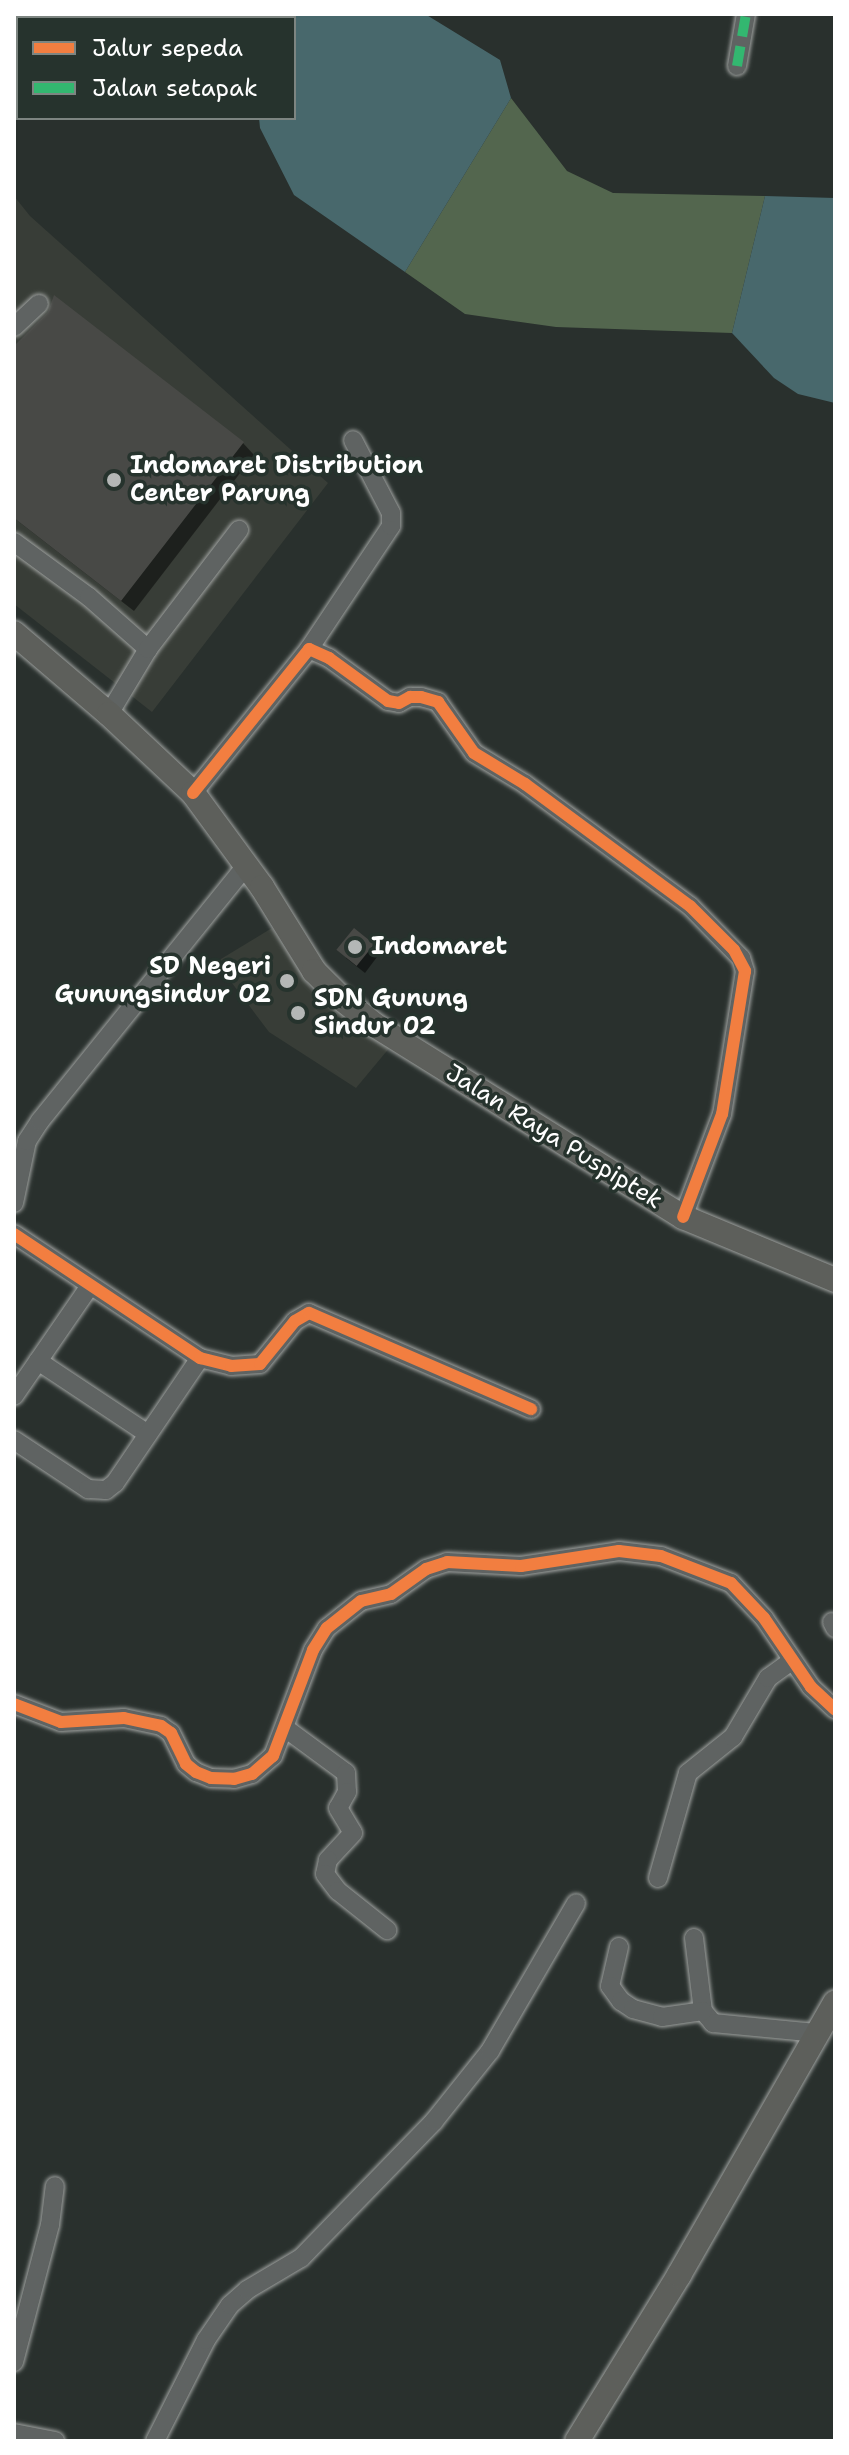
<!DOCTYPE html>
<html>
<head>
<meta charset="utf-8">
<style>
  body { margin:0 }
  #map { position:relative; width:849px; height:2455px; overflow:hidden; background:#29302d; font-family:"Shantell Sans",sans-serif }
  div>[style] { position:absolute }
  .built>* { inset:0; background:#383d37 }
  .green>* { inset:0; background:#53664e }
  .water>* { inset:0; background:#48686c }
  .shadow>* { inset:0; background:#0007 }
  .building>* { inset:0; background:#484946; transform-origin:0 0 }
  .roads { filter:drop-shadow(0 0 2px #9fa2a0) drop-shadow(0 0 2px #9fa2a0) }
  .minor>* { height:18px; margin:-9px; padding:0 9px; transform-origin:9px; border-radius:9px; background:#5f6362 }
  .major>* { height:24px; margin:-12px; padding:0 12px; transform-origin:12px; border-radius:12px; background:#5d5f5b }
  .quiet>* { height:10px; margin-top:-5px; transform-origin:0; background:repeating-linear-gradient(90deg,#33b770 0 20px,transparent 0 30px) }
  .cycleway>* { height:12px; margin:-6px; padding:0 6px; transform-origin:6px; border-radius:6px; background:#f27e40 }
  .dots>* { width:22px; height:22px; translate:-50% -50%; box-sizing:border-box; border:4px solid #26332d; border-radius:50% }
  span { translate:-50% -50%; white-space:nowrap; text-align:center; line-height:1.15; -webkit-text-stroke:7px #26332d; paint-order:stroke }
  .poi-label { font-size:24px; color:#fff; font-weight:700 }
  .left { translate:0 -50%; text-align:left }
  .right { translate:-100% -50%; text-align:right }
  .street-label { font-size:24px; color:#fff }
  .frame { position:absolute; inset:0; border:16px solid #fff; pointer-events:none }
  .legend { position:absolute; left:16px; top:16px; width:280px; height:104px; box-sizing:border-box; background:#26332d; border:2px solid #7d8581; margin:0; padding:10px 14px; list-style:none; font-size:24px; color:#fff }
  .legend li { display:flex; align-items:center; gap:16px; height:40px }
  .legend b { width:40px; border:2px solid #7d8581 }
</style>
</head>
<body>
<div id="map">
  <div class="built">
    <i style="clip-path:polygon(14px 196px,30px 216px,328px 483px,152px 712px,14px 604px)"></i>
    <i style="clip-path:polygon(272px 928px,314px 993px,391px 1046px,356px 1088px,269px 1032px,216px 962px)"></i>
  </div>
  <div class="green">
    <i style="clip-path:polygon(511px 98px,567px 171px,613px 193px,765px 196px,732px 333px,556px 327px,465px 314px,405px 272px)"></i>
  </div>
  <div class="water">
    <i style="clip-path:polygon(72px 14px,425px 14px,500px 60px,511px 98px,405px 272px,294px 195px,260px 128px,259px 118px,294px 118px,294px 18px,73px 18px)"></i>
    <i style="clip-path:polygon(765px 196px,835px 198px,835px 403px,798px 394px,774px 378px,732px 333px)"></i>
  </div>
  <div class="shadow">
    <i style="clip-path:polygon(14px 350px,243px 443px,254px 455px,134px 611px,14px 518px)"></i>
    <i style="clip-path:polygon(354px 930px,380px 953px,365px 973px,346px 958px)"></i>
  </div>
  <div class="building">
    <i style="clip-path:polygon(54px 295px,244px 442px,121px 601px,14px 518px,14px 346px,48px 312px)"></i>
    <i style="left:354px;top:928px;width:26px;height:28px;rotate:39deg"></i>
  </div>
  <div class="roads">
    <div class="minor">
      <i style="left:737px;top:66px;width:53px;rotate:-80.2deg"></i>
      <i style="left:14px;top:327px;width:34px;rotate:-43deg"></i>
      <i style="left:14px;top:542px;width:93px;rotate:36.3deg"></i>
      <i style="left:89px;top:597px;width:79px;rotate:41.4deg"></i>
      <i style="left:148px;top:649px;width:76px;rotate:121deg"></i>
      <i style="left:148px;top:649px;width:150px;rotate:-52.6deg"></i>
      <i style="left:309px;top:649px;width:22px;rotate:24deg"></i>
      <i style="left:329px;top:658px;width:73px;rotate:36.1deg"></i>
      <i style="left:388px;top:701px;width:11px;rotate:10deg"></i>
      <i style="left:399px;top:703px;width:13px;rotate:-29deg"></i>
      <i style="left:410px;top:697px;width:11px"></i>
      <i style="left:421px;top:697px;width:18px;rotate:16deg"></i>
      <i style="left:438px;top:702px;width:62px;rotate:54.8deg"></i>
      <i style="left:474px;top:753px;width:60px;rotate:31.3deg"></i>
      <i style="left:525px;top:784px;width:205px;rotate:36.5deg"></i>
      <i style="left:690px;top:906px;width:73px;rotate:45.6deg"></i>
      <i style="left:741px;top:958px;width:14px;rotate:73deg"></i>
      <i style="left:745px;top:971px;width:145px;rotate:99.1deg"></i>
      <i style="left:722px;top:1114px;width:110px;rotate:110.7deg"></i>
      <i style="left:193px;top:793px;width:185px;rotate:-51.1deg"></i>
      <i style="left:309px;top:649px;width:148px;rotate:-56.3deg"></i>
      <i style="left:391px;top:526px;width:13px;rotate:-90deg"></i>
      <i style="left:391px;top:513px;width:82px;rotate:-117.5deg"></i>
      <i style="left:14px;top:1203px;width:63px;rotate:-78.2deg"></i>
      <i style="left:27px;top:1141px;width:24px;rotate:-57deg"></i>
      <i style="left:40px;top:1121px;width:328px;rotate:-51.1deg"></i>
      <i style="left:14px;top:1234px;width:224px;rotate:33.7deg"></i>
      <i style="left:200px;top:1358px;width:32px;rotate:14deg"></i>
      <i style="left:231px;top:1366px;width:29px;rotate:-4deg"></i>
      <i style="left:260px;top:1364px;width:55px;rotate:-50.9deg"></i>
      <i style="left:295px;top:1321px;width:16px;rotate:-30deg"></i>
      <i style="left:309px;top:1313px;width:242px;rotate:23.4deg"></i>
      <i style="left:38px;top:1361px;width:132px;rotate:33.6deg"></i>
      <i style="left:14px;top:1396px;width:134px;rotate:-55.4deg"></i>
      <i style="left:14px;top:1440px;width:89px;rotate:33.5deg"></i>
      <i style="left:88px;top:1489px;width:18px;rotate:3deg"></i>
      <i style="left:106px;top:1490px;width:11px;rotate:-38deg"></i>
      <i style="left:115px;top:1483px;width:151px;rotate:-55.8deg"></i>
      <i style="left:832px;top:1622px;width:7px;rotate:63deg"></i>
      <i style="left:14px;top:1704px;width:50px;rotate:21deg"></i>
      <i style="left:61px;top:1722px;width:63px;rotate:-3.6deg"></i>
      <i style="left:124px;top:1718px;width:38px;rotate:12deg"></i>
      <i style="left:161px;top:1726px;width:12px;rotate:35deg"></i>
      <i style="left:171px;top:1733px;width:34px;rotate:64deg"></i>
      <i style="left:186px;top:1764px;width:13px;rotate:39deg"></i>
      <i style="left:196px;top:1772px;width:16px;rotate:22deg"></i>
      <i style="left:211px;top:1778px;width:23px;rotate:2deg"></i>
      <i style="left:234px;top:1779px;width:19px;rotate:-16deg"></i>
      <i style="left:252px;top:1774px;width:28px;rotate:-41deg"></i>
      <i style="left:273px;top:1756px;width:113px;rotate:-69.3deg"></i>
      <i style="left:313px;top:1650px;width:26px;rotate:-58deg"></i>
      <i style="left:327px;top:1628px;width:43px;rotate:-38.5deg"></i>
      <i style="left:361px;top:1601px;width:31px;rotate:-13deg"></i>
      <i style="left:391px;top:1594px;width:43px;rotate:-35.5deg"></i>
      <i style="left:426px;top:1569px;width:22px;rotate:-18deg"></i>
      <i style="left:447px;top:1562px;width:74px;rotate:3.1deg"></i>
      <i style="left:521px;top:1566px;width:99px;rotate:-8.7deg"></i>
      <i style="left:619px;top:1551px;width:42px;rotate:6.8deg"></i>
      <i style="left:661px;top:1556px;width:75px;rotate:21.1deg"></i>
      <i style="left:731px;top:1583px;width:48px;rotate:46.7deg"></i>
      <i style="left:764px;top:1618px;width:83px;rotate:55.7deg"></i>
      <i style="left:811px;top:1687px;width:33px;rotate:43deg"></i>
      <i style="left:285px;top:1728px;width:76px;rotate:36.4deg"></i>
      <i style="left:346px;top:1773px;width:19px;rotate:87deg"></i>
      <i style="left:347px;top:1792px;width:18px;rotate:119deg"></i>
      <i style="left:338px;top:1808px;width:29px;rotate:59deg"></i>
      <i style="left:353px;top:1833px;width:37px;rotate:133deg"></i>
      <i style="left:328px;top:1860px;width:14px;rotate:102deg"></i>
      <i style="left:325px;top:1874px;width:21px;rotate:53deg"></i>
      <i style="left:338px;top:1891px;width:63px;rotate:38.5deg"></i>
      <i style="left:658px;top:1878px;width:109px;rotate:-74.1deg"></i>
      <i style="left:688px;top:1773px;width:58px;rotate:-38.7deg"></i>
      <i style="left:733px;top:1737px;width:69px;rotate:-59.3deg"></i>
      <i style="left:768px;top:1678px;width:29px;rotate:-36deg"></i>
      <i style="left:694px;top:1938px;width:74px;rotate:83deg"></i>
      <i style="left:703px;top:2011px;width:16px;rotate:50deg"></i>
      <i style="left:713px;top:2023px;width:103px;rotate:5.5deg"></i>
      <i style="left:619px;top:1947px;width:40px;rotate:103deg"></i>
      <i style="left:610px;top:1986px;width:19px;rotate:54deg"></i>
      <i style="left:621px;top:2001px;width:14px;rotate:34deg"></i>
      <i style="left:633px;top:2009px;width:30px;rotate:15deg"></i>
      <i style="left:662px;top:2017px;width:41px;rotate:-8.3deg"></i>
      <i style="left:14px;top:2362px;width:142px;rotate:-75.3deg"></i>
      <i style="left:50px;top:2225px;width:39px;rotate:-83deg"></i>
      <i style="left:14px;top:2433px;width:42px;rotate:11deg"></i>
      <i style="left:155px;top:2441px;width:113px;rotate:-63.2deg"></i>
      <i style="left:206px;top:2340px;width:42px;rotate:-55.6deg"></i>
      <i style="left:230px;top:2305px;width:23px;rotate:-41deg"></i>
      <i style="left:247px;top:2290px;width:63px;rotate:-30.7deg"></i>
      <i style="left:301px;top:2258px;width:191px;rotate:-45.8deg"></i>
      <i style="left:434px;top:2121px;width:90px;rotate:-51.3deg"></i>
      <i style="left:490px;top:2051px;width:171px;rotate:-59.8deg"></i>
    </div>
    <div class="major">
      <i style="left:14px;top:633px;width:125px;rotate:40.5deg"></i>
      <i style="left:109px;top:714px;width:115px;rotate:43.2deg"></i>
      <i style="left:193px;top:793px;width:117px;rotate:53.7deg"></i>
      <i style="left:262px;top:887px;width:99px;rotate:58.2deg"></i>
      <i style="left:314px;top:971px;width:40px;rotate:45deg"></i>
      <i style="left:342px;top:999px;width:43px;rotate:38.5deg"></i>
      <i style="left:376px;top:1026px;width:362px;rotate:31.9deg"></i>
      <i style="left:683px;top:1217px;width:165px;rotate:22.5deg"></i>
      <i style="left:577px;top:2441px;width:195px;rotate:-58.4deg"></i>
      <i style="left:679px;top:2275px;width:314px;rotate:-60.2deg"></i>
    </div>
  </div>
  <div class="quiet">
    <i style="left:737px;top:66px;width:53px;rotate:-80.2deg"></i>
  </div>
  <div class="cycleway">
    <i style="left:193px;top:793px;width:185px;rotate:-51.1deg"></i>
    <i style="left:309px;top:649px;width:22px;rotate:24deg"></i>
    <i style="left:329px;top:658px;width:73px;rotate:36.1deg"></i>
    <i style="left:388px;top:701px;width:11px;rotate:10deg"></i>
    <i style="left:399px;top:703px;width:13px;rotate:-29deg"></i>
    <i style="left:410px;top:697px;width:11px"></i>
    <i style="left:421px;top:697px;width:18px;rotate:16deg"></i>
    <i style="left:438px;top:702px;width:62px;rotate:54.8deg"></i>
    <i style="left:474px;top:753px;width:60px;rotate:31.3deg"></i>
    <i style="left:525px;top:784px;width:205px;rotate:36.5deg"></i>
    <i style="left:690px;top:906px;width:62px;rotate:45deg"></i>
    <i style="left:734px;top:950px;width:24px;rotate:62deg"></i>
    <i style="left:745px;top:971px;width:145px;rotate:99.1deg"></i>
    <i style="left:722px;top:1114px;width:110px;rotate:110.7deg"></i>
    <i style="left:14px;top:1234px;width:224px;rotate:33.7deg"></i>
    <i style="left:200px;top:1358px;width:32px;rotate:14deg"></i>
    <i style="left:231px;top:1366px;width:29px;rotate:-4deg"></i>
    <i style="left:260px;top:1364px;width:55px;rotate:-50.9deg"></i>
    <i style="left:295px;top:1321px;width:16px;rotate:-30deg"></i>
    <i style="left:309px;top:1313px;width:242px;rotate:23.4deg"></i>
    <i style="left:14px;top:1704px;width:50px;rotate:21deg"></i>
    <i style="left:61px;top:1722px;width:63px;rotate:-3.6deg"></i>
    <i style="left:124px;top:1718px;width:38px;rotate:12deg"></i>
    <i style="left:161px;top:1726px;width:12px;rotate:35deg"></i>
    <i style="left:171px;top:1733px;width:34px;rotate:64deg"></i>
    <i style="left:186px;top:1764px;width:13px;rotate:39deg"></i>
    <i style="left:196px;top:1772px;width:16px;rotate:22deg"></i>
    <i style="left:211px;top:1778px;width:23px;rotate:2deg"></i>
    <i style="left:234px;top:1779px;width:19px;rotate:-16deg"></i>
    <i style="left:252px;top:1774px;width:28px;rotate:-41deg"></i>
    <i style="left:273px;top:1756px;width:113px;rotate:-69.3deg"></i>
    <i style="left:313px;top:1650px;width:26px;rotate:-58deg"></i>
    <i style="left:327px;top:1628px;width:43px;rotate:-38.5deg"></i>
    <i style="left:361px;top:1601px;width:31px;rotate:-13deg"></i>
    <i style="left:391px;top:1594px;width:43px;rotate:-35.5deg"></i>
    <i style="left:426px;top:1569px;width:22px;rotate:-18deg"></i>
    <i style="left:447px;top:1562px;width:74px;rotate:3.1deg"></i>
    <i style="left:521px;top:1566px;width:99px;rotate:-8.7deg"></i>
    <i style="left:619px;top:1551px;width:42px;rotate:6.8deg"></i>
    <i style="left:661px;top:1556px;width:75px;rotate:21.1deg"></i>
    <i style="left:731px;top:1583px;width:48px;rotate:46.7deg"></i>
    <i style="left:764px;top:1618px;width:83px;rotate:55.7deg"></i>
    <i style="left:811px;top:1687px;width:33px;rotate:43deg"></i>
  </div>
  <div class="dots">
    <i style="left:114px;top:480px;background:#b4b7b6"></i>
    <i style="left:355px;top:947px;background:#b4b7b6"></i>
    <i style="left:287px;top:981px;background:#b4b7b6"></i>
    <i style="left:298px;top:1013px;background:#b4b7b6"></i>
  </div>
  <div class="poi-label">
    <span class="left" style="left:130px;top:480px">Indomaret Distribution<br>Center Parung</span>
    <span class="left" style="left:371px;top:947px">Indomaret</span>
    <span class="right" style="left:271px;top:981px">SD Negeri<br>Gunungsindur 02</span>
    <span class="left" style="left:314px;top:1013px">SDN Gunung<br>Sindur 02</span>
  </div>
  <div class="street-label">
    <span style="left:554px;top:1137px;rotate:32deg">Jalan Raya Puspiptek</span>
  </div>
  <div class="frame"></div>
  <ul class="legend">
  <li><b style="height:10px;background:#f27e40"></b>Jalur sepeda</li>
  <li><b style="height:10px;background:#33b770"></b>Jalan setapak</li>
  </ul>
</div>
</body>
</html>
